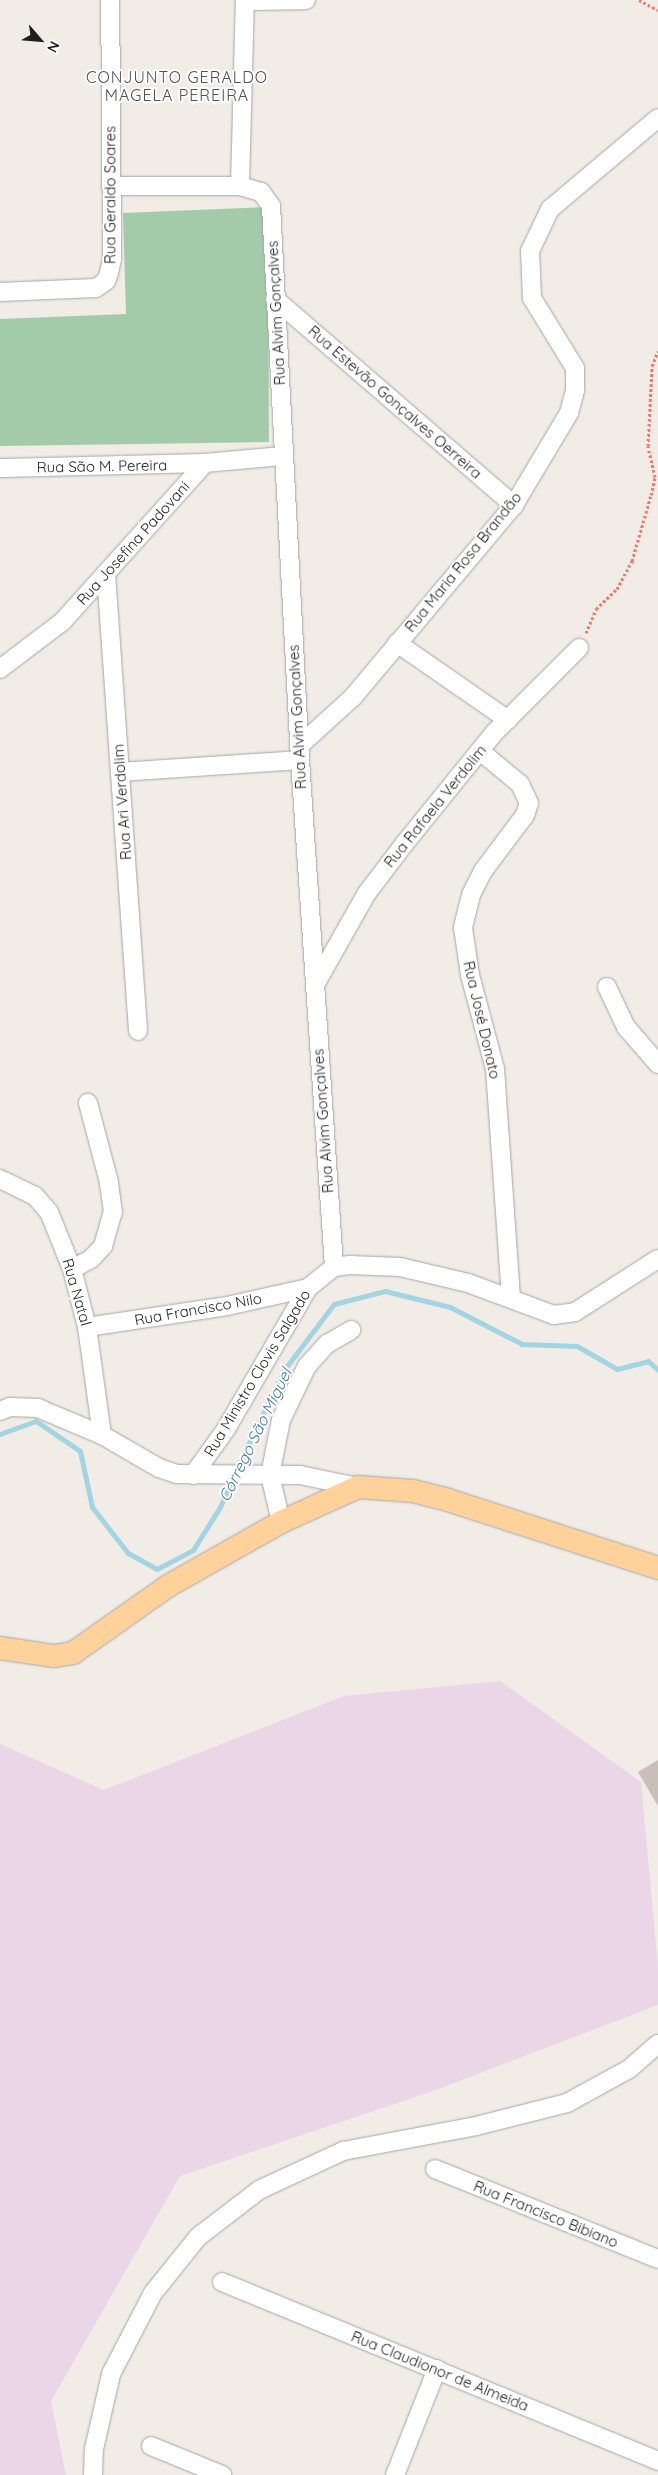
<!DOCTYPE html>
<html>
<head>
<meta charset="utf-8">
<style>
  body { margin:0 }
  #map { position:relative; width:658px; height:2475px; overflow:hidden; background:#f1ece5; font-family:Quicksand,sans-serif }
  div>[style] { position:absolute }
  .industrial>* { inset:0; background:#ead6e7 }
  .cemetery>* { inset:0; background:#a4cba9 }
  .stream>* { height:5px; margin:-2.5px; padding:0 2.5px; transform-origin:2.5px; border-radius:2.5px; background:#a2d5e1 }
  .building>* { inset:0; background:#c9beb8 }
  .path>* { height:3px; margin-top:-1.5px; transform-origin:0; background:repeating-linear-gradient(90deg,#ff7267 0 2.5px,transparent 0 5px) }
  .roads { filter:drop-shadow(0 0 1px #a6a6a6) drop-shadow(0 0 1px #a6a6a6) }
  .minor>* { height:18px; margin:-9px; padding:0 9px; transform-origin:9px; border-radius:9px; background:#fff }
  .major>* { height:22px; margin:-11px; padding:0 11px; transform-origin:11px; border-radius:11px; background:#ffd19b }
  span { translate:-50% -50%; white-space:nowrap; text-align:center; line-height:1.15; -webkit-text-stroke:4px #fff; paint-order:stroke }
  .street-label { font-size:15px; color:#1f1f1f }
  .neighbourhood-label { font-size:16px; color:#525252; letter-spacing:1px }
  .water-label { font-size:16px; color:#417aae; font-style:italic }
  .north { position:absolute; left:15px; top:15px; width:50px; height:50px; -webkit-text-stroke:4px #fff; paint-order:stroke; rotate:117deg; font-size:14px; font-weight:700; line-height:20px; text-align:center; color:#1f1f1f }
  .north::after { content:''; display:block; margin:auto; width:18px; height:22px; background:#1f1f1f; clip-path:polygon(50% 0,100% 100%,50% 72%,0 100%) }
</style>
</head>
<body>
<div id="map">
  <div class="industrial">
    <i style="clip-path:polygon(500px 1681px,641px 1782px,658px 1967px,658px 2005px,433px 2091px,180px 2176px,51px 2401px,66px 2475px,0 2475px,0 1744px,104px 1790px,344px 1696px)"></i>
  </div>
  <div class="cemetery">
    <i style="clip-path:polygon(268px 207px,269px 442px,0 446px,0 319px,126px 314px,123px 213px)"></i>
  </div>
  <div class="stream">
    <i style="left:0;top:1434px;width:38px;rotate:-20deg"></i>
    <i style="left:36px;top:1421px;width:53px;rotate:34.3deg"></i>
    <i style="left:80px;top:1451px;width:57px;rotate:77.9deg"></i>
    <i style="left:92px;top:1507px;width:58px;rotate:52deg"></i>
    <i style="left:128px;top:1553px;width:33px;rotate:29deg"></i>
    <i style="left:157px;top:1569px;width:41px;rotate:-27.8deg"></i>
    <i style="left:193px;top:1550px;width:51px;rotate:-57.9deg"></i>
    <i style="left:220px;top:1507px;width:32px;rotate:-66deg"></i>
    <i style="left:236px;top:1470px;width:111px;rotate:-64.4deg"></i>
    <i style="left:284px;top:1370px;width:83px;rotate:-52.9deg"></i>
    <i style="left:334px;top:1304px;width:53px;rotate:-14.3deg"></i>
    <i style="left:385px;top:1291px;width:67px;rotate:13.8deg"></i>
    <i style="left:450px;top:1307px;width:81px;rotate:27.2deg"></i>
    <i style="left:522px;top:1344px;width:55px;rotate:2.1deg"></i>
    <i style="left:577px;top:1346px;width:46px;rotate:29.9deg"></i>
    <i style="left:617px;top:1369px;width:32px;rotate:-14deg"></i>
    <i style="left:648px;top:1361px;width:13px;rotate:42deg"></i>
  </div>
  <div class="building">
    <i style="clip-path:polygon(658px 1760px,658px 1806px,638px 1772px)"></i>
  </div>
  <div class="path">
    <i style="left:639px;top:0;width:21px;rotate:28deg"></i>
    <i style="left:586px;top:633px;width:26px;rotate:-67deg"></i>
    <i style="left:596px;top:609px;width:29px;rotate:-44deg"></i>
    <i style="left:617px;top:589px;width:32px;rotate:-62deg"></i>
    <i style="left:632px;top:561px;width:69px;rotate:-73.9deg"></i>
    <i style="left:651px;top:495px;width:18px;rotate:-77deg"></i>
    <i style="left:655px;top:477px;width:32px;rotate:-103deg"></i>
    <i style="left:648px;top:446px;width:80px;rotate:-87.1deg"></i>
    <i style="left:652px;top:366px;width:16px;rotate:-68deg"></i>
  </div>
  <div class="roads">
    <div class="minor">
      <i style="left:245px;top:1px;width:61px;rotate:-0.9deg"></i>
      <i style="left:111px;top:186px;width:129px"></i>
      <i style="left:240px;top:186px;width:186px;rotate:-88.5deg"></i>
      <i style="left:240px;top:186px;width:22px;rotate:16deg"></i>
      <i style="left:261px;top:192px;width:17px;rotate:54deg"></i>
      <i style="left:271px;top:206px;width:555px;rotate:87deg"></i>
      <i style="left:300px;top:760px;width:508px;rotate:86.16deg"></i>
      <i style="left:0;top:292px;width:96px;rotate:-2.4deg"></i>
      <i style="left:96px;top:288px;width:12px;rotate:-35deg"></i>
      <i style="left:106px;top:281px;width:9px;rotate:-69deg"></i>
      <i style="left:109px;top:273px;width:14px;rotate:-78deg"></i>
      <i style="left:112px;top:259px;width:259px;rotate:-90.4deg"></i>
      <i style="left:275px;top:299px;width:316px;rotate:40.8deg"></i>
      <i style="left:0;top:468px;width:205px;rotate:-1.4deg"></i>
      <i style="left:106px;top:573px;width:459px;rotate:86deg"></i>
      <i style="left:397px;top:643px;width:135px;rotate:34.7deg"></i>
      <i style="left:0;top:669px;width:78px;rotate:-37.2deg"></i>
      <i style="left:62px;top:622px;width:214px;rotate:-48deg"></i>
      <i style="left:205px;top:463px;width:77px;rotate:-5.2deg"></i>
      <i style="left:299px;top:746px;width:73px;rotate:-42.2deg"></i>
      <i style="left:353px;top:697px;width:251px;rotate:-50deg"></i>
      <i style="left:514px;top:505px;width:107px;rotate:-59.1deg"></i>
      <i style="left:569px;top:413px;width:24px;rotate:-75deg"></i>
      <i style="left:575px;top:390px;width:22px;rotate:-90deg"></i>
      <i style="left:575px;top:368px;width:82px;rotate:-121.6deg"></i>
      <i style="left:532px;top:298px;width:47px;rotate:-92.4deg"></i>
      <i style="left:530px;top:251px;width:47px;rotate:-64.5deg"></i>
      <i style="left:550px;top:209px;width:141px;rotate:-40.1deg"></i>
      <i style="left:480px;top:751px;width:52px;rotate:39.5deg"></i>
      <i style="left:520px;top:784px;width:21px;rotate:65deg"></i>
      <i style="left:529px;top:803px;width:13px;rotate:108deg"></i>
      <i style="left:525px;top:815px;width:70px;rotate:126.9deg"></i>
      <i style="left:483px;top:871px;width:27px;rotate:117deg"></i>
      <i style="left:471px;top:895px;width:34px;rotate:104deg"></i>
      <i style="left:463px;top:928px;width:48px;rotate:81.5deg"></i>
      <i style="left:470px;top:975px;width:97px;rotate:75.1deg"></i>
      <i style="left:495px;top:1069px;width:230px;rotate:86deg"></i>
      <i style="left:121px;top:772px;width:179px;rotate:-3.8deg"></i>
      <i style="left:316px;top:983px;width:103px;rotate:-60.5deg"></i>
      <i style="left:367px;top:893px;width:63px;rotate:-52.8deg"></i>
      <i style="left:405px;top:843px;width:143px;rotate:-51deg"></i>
      <i style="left:495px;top:732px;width:119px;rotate:-45deg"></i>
      <i style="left:607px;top:987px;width:44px;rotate:64.6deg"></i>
      <i style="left:626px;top:1027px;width:49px;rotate:49.1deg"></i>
      <i style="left:0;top:1179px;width:39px;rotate:26deg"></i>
      <i style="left:35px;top:1196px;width:21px;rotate:49deg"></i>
      <i style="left:49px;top:1212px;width:61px;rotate:68deg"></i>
      <i style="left:72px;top:1269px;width:60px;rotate:75.5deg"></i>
      <i style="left:87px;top:1327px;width:109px;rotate:82.1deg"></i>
      <i style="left:72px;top:1269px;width:21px;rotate:-28deg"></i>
      <i style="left:91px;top:1259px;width:18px;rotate:-47deg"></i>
      <i style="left:103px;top:1246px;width:35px;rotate:-74deg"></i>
      <i style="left:113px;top:1212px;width:30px;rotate:-98deg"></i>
      <i style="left:109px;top:1182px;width:82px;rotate:-104.9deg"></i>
      <i style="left:87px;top:1327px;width:142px;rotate:-8.5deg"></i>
      <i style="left:227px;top:1306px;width:83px;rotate:-12.5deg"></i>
      <i style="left:0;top:1411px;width:11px;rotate:-22deg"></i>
      <i style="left:10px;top:1407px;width:28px;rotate:2deg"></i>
      <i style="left:38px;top:1408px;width:69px;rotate:22.9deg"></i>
      <i style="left:102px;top:1435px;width:66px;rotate:30.1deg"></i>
      <i style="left:159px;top:1468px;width:18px;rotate:19deg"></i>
      <i style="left:176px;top:1474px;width:124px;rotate:0.5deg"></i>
      <i style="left:300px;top:1475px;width:59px;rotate:11.7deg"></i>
      <i style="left:193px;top:1475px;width:57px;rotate:-54.3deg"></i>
      <i style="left:226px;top:1429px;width:163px;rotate:-59.8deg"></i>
      <i style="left:308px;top:1288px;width:33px;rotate:-39deg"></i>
      <i style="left:334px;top:1267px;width:16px;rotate:-7deg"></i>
      <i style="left:350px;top:1265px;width:50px;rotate:2.3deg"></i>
      <i style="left:400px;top:1267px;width:70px;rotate:13.2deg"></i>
      <i style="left:468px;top:1283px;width:92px;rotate:20.4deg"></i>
      <i style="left:554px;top:1315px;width:21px;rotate:-8deg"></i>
      <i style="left:575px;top:1312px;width:98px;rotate:-32.6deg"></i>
      <i style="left:281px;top:1522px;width:48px;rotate:-103.2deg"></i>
      <i style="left:270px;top:1475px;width:56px;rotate:-78.7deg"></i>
      <i style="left:281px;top:1420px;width:60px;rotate:-64.3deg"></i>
      <i style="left:307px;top:1366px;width:30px;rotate:-48deg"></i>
      <i style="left:327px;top:1344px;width:28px;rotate:-30deg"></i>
      <i style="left:435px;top:2169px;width:240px;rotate:22deg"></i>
      <i style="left:222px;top:2282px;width:471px;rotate:22.3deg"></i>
      <i style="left:151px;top:2446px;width:77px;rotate:22.2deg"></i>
      <i style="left:93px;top:2475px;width:26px;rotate:-88deg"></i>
      <i style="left:94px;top:2449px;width:77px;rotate:-77.2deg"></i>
      <i style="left:111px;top:2374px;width:91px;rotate:-62.6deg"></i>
      <i style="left:153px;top:2293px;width:72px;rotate:-51.2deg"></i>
      <i style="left:198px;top:2237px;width:77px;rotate:-37.6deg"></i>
      <i style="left:259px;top:2190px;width:93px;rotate:-24.9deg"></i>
      <i style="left:343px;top:2151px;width:135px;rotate:-10.6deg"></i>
      <i style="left:476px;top:2126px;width:94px;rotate:-14.2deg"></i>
      <i style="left:567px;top:2103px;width:71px;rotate:-28.7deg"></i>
      <i style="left:629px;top:2069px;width:38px;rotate:-41deg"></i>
      <i style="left:395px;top:2475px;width:114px;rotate:-68.4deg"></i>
    </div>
    <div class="major">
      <i style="left:0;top:1648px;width:55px;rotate:8.4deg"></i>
      <i style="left:54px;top:1656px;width:19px;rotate:-9deg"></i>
      <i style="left:73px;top:1653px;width:116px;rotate:-35.2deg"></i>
      <i style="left:168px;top:1586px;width:130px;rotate:-29.5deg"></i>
      <i style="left:281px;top:1522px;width:85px;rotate:-24.4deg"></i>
      <i style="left:358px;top:1487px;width:55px;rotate:4.2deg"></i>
      <i style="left:413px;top:1491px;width:36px;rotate:14deg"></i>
      <i style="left:448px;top:1500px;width:221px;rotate:17.9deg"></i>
    </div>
  </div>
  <div class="street-label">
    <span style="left:110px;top:195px;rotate:-90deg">Rua Geraldo Soares</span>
    <span style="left:276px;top:313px;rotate:-93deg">Rua Alvim Gonçalves</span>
    <span style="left:395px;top:402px;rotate:41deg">Rua Estevão Gonçalves Oerreira</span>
    <span style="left:102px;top:466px;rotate:-1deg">Rua São M. Pereira</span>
    <span style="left:133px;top:543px;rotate:-48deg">Rua Josefina Padovani</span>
    <span style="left:463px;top:562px;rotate:-51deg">Rua Maria Rosa Brandão</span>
    <span style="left:297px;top:717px;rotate:-93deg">Rua Alvim Gonçalves</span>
    <span style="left:122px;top:802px;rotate:-94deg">Rua Ari Verdolim</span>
    <span style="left:435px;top:806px;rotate:-51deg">Rua Rafaela Verdolim</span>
    <span style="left:482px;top:1020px;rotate:77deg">Rua José Donato</span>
    <span style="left:323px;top:1121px;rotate:-94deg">Rua Alvim Gonçalves</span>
    <span style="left:77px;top:1292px;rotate:74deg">Rua Natal</span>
    <span style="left:198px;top:1309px;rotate:-10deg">Rua Francisco Nilo</span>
    <span style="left:257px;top:1373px;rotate:-59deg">Rua Ministro Clovis Salgado</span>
    <span style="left:546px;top:2214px;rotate:22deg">Rua Francisco Bibiano</span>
    <span style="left:440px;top:2371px;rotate:22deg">Rua Claudionor de Almeida</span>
  </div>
  <div class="neighbourhood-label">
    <span style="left:177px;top:86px">CONJUNTO GERALDO<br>MAGELA PEREIRA</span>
  </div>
  <div class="water-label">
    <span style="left:255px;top:1435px;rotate:-64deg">Córrego São Miguel</span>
  </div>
  <div class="north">N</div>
</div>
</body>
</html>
